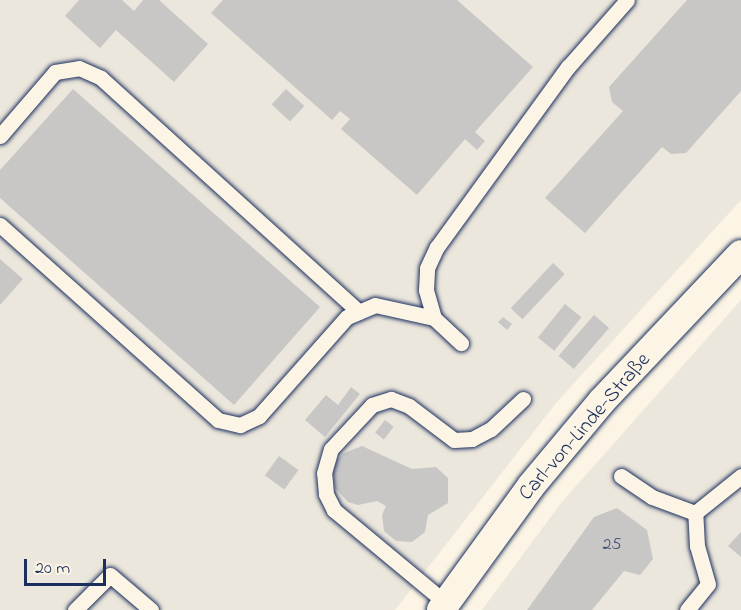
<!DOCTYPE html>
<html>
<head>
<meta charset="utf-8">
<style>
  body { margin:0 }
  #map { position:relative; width:741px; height:610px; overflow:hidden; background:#fcf5e5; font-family:"Indie Flower",sans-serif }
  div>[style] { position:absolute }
  .built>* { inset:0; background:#ece7dc }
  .building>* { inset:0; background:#c8c7c6; transform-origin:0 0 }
  .roads { filter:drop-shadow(0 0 2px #1b2f5e) drop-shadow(0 0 2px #1b2f5e) }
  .lane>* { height:15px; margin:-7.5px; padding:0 7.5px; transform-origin:7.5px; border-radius:7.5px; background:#fcf5e5 }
  .street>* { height:28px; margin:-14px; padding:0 14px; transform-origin:14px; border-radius:14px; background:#fcf5e5 }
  span { translate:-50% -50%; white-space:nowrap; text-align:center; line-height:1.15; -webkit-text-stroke:5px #fcf5e5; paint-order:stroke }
  .number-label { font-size:18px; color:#465578 }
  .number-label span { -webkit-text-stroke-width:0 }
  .street-label { font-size:21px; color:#1b2f5e }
  .scale { position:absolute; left:24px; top:559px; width:82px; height:27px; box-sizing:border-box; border:3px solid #1b2f5e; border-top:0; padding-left:8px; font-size:18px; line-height:21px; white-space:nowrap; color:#1b2f5e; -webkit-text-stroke:4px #fcf5e5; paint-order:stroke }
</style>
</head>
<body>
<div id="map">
  <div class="built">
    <i style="clip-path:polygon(0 0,741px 0,741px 200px,556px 403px,395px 610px,0 610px)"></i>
    <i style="clip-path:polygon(741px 300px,741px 610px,482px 610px,561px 503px)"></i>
  </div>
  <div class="building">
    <i style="clip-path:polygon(79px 0,122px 0,134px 11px,143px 0,159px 0,208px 44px,174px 82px,116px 30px,100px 48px,65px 16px)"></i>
    <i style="clip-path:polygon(223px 0,457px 0,533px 67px,475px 132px,485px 141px,477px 150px,465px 139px,417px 195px,341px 129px,350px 119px,340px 111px,332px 120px,211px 13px)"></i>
    <i style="clip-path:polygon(687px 0,741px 0,741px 91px,686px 153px,671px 154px,662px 147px,585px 233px,545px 198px,623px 111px,612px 102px,609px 87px)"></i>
    <i style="clip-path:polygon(73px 89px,320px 307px,234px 405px,0 198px,0 170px)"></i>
    <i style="left:286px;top:89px;width:25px;height:21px;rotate:43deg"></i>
    <i style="clip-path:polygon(0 259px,23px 279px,0 305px)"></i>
    <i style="left:553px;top:263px;width:16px;height:62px;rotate:43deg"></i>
    <i style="left:565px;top:304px;width:21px;height:43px;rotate:39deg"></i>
    <i style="left:594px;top:315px;width:20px;height:54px;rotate:41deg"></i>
    <i style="clip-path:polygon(503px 317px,512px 324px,507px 330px,498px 322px)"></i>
    <i style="clip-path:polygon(351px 387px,360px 394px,325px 437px,305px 420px,326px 395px,338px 405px)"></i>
    <i style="left:385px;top:420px;width:11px;height:16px;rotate:38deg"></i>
    <i style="clip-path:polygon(362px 446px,412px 469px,436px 467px,448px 478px,448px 503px,428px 515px,425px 532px,412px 542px,396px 541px,384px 531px,382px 515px,386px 506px,377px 501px,358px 505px,348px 502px,335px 488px,333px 469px,337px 460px,344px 453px)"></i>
    <i style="left:279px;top:456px;width:24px;height:24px;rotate:36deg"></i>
    <i style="clip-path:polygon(617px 508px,647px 530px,653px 559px,640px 575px,624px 571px,592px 610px,527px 610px,594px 517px)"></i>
    <i style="clip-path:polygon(741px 532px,741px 557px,728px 546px)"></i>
  </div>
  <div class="roads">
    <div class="lane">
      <i style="left:0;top:136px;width:84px;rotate:-49.3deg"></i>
      <i style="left:55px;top:72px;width:24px;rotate:-9deg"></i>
      <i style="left:79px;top:68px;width:24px;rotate:24deg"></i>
      <i style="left:101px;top:78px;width:348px;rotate:42.2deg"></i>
      <i style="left:0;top:225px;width:292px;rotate:41.8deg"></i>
      <i style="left:218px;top:420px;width:23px;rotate:13deg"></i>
      <i style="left:240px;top:425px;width:21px;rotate:-25deg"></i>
      <i style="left:259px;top:416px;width:132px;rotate:-48.4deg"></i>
      <i style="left:347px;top:317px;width:30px;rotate:-23deg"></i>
      <i style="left:375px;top:305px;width:60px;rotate:12.4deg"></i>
      <i style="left:434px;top:318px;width:37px;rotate:43deg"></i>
      <i style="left:434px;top:318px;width:29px;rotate:-106deg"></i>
      <i style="left:426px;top:290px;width:22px;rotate:-87deg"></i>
      <i style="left:427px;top:268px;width:23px;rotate:-65deg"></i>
      <i style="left:437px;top:247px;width:223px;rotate:-54deg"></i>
      <i style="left:568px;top:67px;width:89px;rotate:-48.6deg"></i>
      <i style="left:621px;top:476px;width:37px;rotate:34deg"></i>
      <i style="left:652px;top:497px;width:46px;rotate:20.4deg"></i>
      <i style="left:446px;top:603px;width:146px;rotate:-140.3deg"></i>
      <i style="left:334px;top:510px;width:18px;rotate:-117deg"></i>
      <i style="left:326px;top:494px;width:21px;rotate:-95deg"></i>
      <i style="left:324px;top:473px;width:25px;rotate:-74deg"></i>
      <i style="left:331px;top:449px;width:60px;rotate:-47deg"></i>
      <i style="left:372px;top:405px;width:20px;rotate:-18deg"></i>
      <i style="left:391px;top:399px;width:19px;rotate:21deg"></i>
      <i style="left:409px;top:406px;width:56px;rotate:37.1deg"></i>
      <i style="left:454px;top:440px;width:18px;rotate:-3deg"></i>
      <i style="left:472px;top:439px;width:21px;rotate:-28deg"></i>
      <i style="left:491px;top:429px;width:44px;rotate:-43.2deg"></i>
      <i style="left:75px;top:610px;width:49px;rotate:-45deg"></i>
      <i style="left:110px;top:575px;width:54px;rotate:40.5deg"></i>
      <i style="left:687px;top:610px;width:33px;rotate:-51deg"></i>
      <i style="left:708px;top:584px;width:40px;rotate:-106deg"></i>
      <i style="left:697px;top:546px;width:33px;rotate:-93deg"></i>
      <i style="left:695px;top:513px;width:59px;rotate:-38.8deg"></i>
    </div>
    <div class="street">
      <i style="left:441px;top:610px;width:153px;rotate:-54deg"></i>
      <i style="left:531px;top:486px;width:111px;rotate:-50.1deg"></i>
      <i style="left:602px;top:401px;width:202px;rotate:-46.6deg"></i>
    </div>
  </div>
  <div class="number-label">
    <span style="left:612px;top:545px">25</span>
  </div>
  <div class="street-label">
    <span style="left:585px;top:427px;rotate:-49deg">Carl-von-Linde-Straße</span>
  </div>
  <div class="scale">20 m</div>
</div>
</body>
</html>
